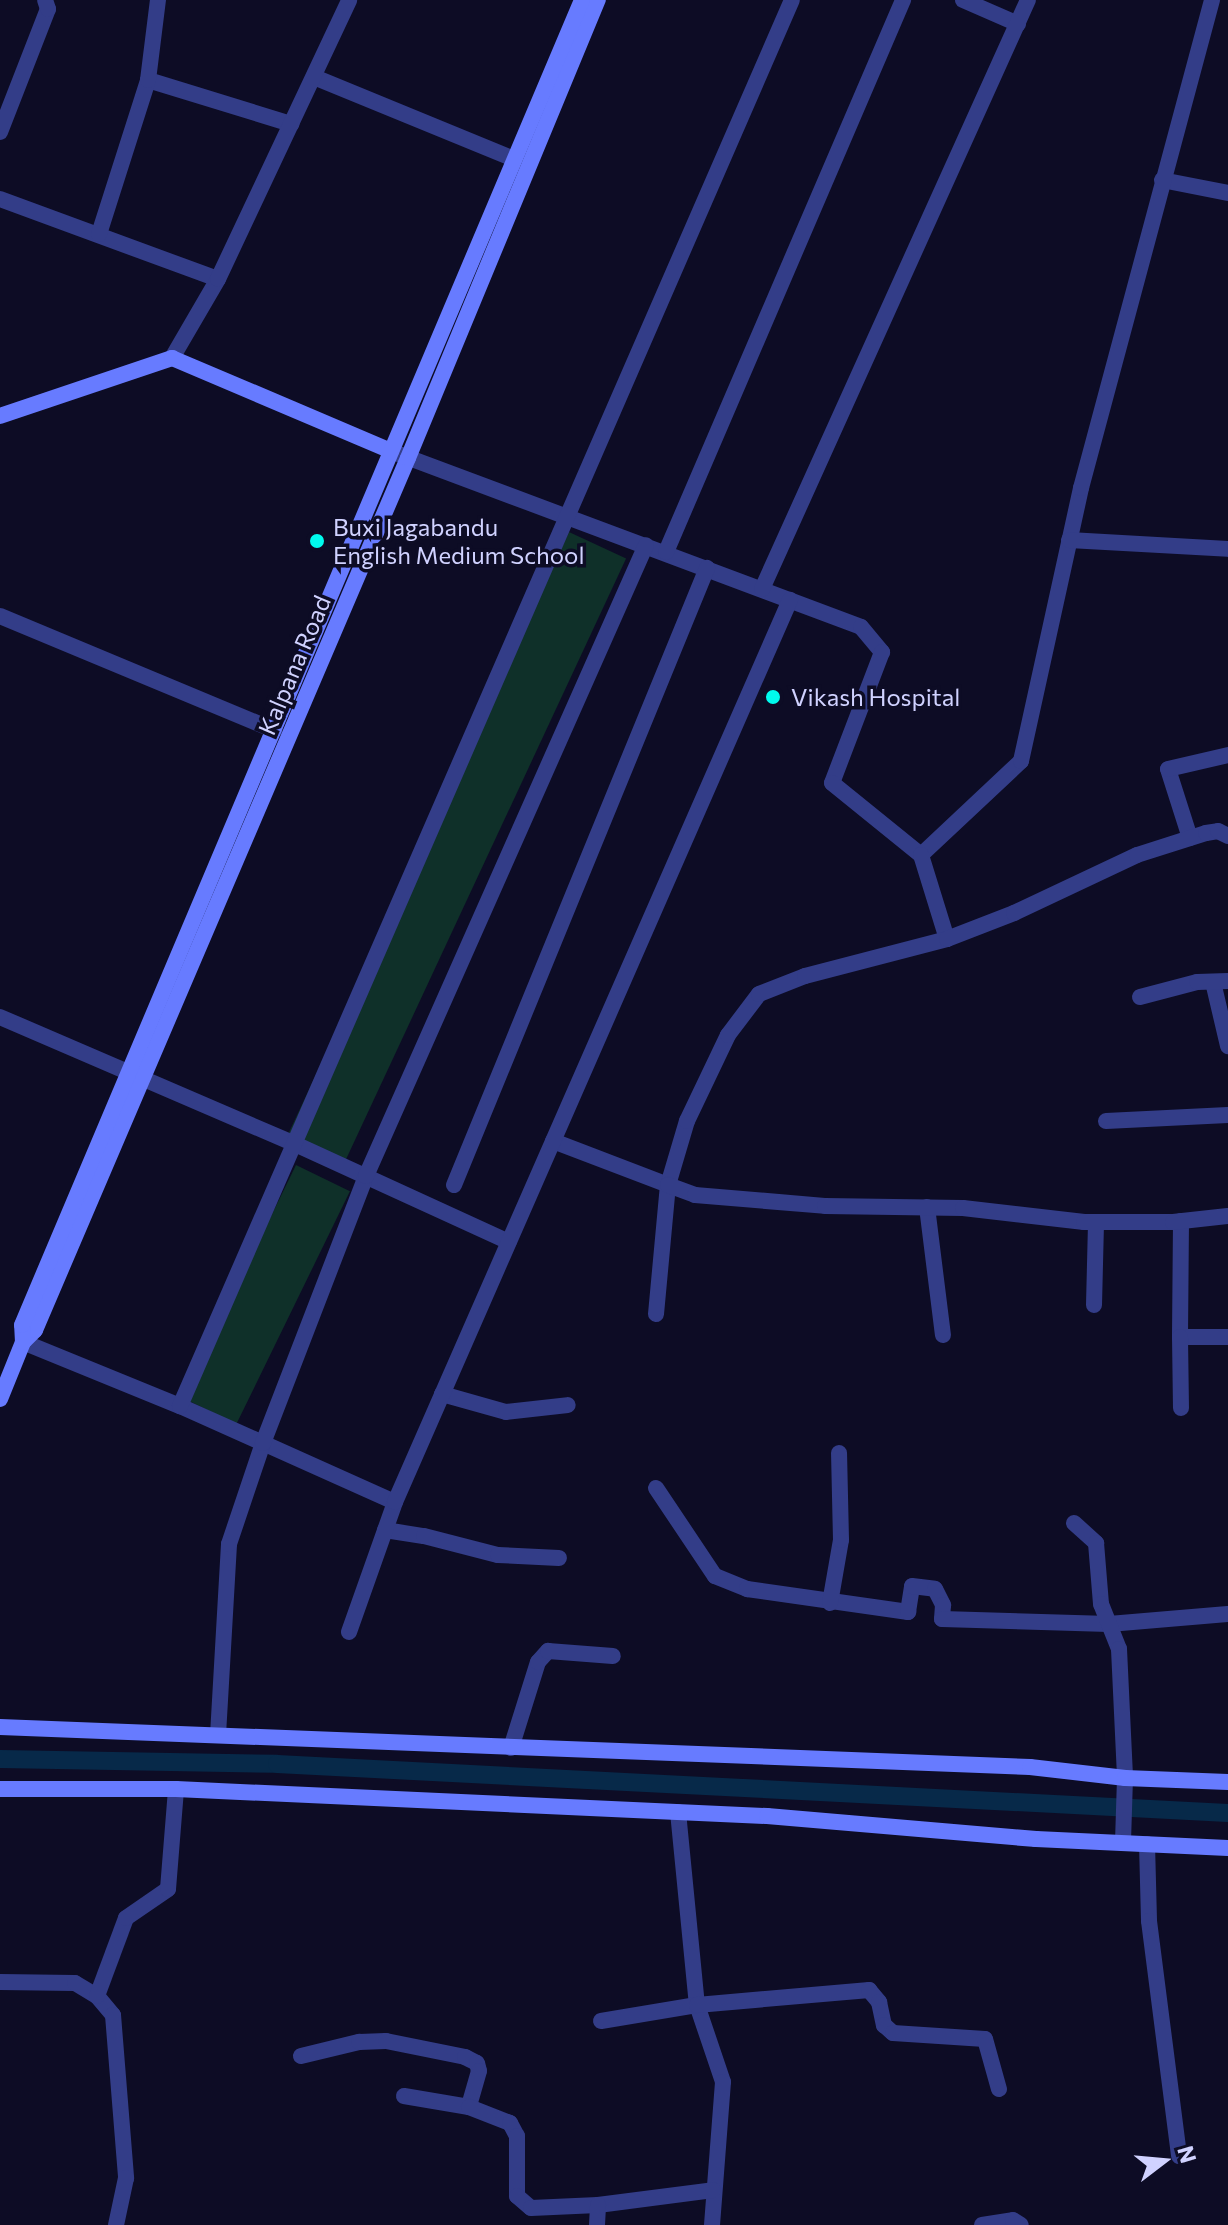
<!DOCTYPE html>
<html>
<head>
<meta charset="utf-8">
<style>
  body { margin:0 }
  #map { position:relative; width:1228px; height:2225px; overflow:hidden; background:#0d0c25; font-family:Commissioner,sans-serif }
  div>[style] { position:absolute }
  .green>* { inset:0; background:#0f3029; transform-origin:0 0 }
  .canal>* { height:18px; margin:-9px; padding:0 9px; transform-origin:9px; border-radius:9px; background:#072949 }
  .street>* { height:16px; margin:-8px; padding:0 8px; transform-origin:8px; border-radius:8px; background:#333d88 }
  .secondary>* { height:16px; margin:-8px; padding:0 8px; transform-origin:8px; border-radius:8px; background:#677bff }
  .dots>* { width:22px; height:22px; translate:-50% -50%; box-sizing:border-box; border:4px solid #0d0c25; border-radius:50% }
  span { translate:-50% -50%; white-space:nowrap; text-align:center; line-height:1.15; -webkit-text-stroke:7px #0d0c25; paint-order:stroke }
  .poi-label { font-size:24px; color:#d0d2ff }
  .left { translate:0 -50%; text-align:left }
  .street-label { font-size:24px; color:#d0d2ff }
  .north { position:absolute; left:1124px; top:2121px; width:80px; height:80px; -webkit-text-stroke:6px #0d0c25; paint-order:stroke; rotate:74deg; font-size:22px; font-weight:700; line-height:32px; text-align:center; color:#d0d2ff }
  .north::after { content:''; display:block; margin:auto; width:28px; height:36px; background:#d0d2ff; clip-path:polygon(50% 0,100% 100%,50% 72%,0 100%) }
</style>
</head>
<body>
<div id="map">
  <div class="green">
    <i style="left:569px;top:532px;width:63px;height:666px;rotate:25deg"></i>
    <i style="left:296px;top:1165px;width:60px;height:259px;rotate:26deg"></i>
  </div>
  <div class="canal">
    <i style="left:0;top:1759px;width:277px;rotate:1deg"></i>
    <i style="left:277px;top:1764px;width:952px;rotate:2.95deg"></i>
  </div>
  <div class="street">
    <i style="left:963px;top:0;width:60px;rotate:23.6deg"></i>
    <i style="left:314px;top:77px;width:216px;rotate:22.3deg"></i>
    <i style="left:148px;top:80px;width:150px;rotate:17.1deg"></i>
    <i style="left:0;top:132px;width:132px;rotate:-68.7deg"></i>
    <i style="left:48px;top:9px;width:9px;rotate:-108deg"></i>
    <i style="left:1162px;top:180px;width:67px;rotate:11.1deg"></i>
    <i style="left:0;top:199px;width:232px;rotate:20.2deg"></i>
    <i style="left:99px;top:234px;width:162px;rotate:-72.3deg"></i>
    <i style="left:148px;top:80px;width:81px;rotate:-82.9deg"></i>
    <i style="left:172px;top:358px;width:91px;rotate:-59.8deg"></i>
    <i style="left:218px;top:279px;width:308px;rotate:-64.8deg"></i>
    <i style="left:396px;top:453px;width:496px;rotate:20.5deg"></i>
    <i style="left:861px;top:627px;width:33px;rotate:50deg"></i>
    <i style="left:882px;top:652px;width:140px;rotate:110.9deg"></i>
    <i style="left:832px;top:783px;width:114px;rotate:39deg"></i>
    <i style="left:921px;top:855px;width:137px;rotate:-43.2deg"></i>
    <i style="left:1021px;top:761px;width:280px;rotate:-77.6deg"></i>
    <i style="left:1081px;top:488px;width:505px;rotate:-74.97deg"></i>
    <i style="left:1069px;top:540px;width:159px;rotate:3.2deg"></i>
    <i style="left:666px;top:552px;width:601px;rotate:-66.76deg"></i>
    <i style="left:762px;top:589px;width:646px;rotate:-65.7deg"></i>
    <i style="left:0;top:616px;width:297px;rotate:22.6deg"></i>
    <i style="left:1190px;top:838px;width:72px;rotate:-107.7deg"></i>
    <i style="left:1168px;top:769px;width:62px;rotate:-13.1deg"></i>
    <i style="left:921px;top:855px;width:88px;rotate:72.8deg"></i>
    <i style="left:1213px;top:982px;width:66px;rotate:76.8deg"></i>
    <i style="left:1140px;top:997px;width:59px;rotate:-14.7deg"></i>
    <i style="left:1197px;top:982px;width:31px;rotate:-2deg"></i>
    <i style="left:0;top:1017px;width:321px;rotate:23.3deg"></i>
    <i style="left:295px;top:1144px;width:235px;rotate:24.6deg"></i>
    <i style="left:1106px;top:1121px;width:122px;rotate:-2.8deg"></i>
    <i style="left:553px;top:1141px;width:123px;rotate:20.9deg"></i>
    <i style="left:668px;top:1185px;width:67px;rotate:-73.5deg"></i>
    <i style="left:687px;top:1121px;width:95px;rotate:-64.5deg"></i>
    <i style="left:728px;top:1035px;width:51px;rotate:-52.9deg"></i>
    <i style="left:759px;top:994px;width:49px;rotate:-21.4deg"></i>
    <i style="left:805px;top:976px;width:147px;rotate:-14.6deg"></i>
    <i style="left:947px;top:939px;width:72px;rotate:-21.2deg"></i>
    <i style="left:1014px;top:913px;width:136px;rotate:-25.2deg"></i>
    <i style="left:1137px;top:855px;width:72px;rotate:-17.7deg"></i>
    <i style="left:1206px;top:833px;width:12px;rotate:-9deg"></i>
    <i style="left:1218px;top:831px;width:11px;rotate:27deg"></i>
    <i style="left:454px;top:1185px;width:667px;rotate:-67.7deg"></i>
    <i style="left:927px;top:1207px;width:129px;rotate:82.9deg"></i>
    <i style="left:1181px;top:1221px;width:116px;rotate:90.5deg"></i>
    <i style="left:1180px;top:1337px;width:48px"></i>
    <i style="left:1094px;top:1305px;width:83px;rotate:-88.6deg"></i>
    <i style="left:656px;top:1314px;width:130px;rotate:-84.7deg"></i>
    <i style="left:668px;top:1185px;width:29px;rotate:20deg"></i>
    <i style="left:695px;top:1195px;width:130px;rotate:4.8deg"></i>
    <i style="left:825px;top:1206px;width:138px;rotate:0.8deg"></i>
    <i style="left:963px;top:1208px;width:122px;rotate:6.6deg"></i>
    <i style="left:1084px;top:1222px;width:89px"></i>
    <i style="left:1173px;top:1222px;width:55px;rotate:-6.2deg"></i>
    <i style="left:1180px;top:1337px;width:71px;rotate:89.2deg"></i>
    <i style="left:23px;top:1342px;width:170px;rotate:22.2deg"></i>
    <i style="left:180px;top:1406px;width:235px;rotate:24.1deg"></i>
    <i style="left:442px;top:1394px;width:66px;rotate:15.7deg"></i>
    <i style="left:506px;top:1412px;width:62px;rotate:-6.4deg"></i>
    <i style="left:180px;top:1406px;width:1533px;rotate:-66.48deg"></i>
    <i style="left:656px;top:1488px;width:106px;rotate:56.2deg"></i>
    <i style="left:715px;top:1576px;width:35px;rotate:22deg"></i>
    <i style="left:747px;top:1589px;width:163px;rotate:8.1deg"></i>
    <i style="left:908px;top:1612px;width:26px;rotate:-81deg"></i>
    <i style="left:912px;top:1586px;width:23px;rotate:7deg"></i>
    <i style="left:935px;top:1589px;width:18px;rotate:63deg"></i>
    <i style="left:943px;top:1605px;width:14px;rotate:94deg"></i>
    <i style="left:942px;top:1619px;width:167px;rotate:1.7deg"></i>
    <i style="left:1109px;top:1624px;width:119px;rotate:-4.8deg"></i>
    <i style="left:1074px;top:1523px;width:30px;rotate:42deg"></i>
    <i style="left:1096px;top:1543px;width:61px;rotate:85.3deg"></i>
    <i style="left:1101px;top:1604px;width:48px;rotate:68.2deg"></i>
    <i style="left:1119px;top:1649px;width:129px;rotate:87.3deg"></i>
    <i style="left:1125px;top:1778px;width:65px;rotate:91.8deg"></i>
    <i style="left:385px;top:1530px;width:39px;rotate:9deg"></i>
    <i style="left:424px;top:1536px;width:76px;rotate:14.4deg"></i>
    <i style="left:498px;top:1555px;width:61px;rotate:2.8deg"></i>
    <i style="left:830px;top:1603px;width:64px;rotate:-80.1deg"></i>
    <i style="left:841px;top:1540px;width:87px;rotate:-91.3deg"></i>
    <i style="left:349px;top:1632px;width:138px;rotate:-70.5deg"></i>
    <i style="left:395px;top:1502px;width:985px;rotate:-66.35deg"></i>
    <i style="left:218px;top:1735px;width:191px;rotate:-86.7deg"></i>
    <i style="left:229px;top:1544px;width:107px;rotate:-71.4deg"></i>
    <i style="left:263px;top:1443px;width:286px;rotate:-68.9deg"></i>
    <i style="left:366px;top:1176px;width:690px;rotate:-66.07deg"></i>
    <i style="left:511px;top:1748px;width:90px;rotate:-72.6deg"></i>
    <i style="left:538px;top:1662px;width:15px;rotate:-48deg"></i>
    <i style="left:548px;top:1651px;width:65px;rotate:4.4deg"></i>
    <i style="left:678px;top:1812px;width:194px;rotate:84.4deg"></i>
    <i style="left:697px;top:2005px;width:81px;rotate:71.3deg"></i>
    <i style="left:723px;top:2082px;width:143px;rotate:94.4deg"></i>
    <i style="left:1147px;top:1844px;width:77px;rotate:88.5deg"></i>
    <i style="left:1149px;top:1921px;width:237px;rotate:82.7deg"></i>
    <i style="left:0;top:1982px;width:75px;rotate:0.8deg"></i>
    <i style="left:75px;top:1983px;width:26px;rotate:31deg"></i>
    <i style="left:97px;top:1996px;width:25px;rotate:50deg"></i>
    <i style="left:113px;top:2015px;width:164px;rotate:85.4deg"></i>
    <i style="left:126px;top:2178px;width:48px;rotate:102deg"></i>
    <i style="left:97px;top:1996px;width:83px;rotate:-69.6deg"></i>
    <i style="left:126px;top:1918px;width:51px;rotate:-34.6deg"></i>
    <i style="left:168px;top:1889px;width:100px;rotate:-85.4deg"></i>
    <i style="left:601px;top:2021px;width:97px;rotate:-9.5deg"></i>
    <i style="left:697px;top:2005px;width:173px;rotate:-5deg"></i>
    <i style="left:869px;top:1990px;width:16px;rotate:50deg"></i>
    <i style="left:879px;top:2002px;width:24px;rotate:78deg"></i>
    <i style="left:884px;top:2025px;width:12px;rotate:42deg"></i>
    <i style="left:893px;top:2033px;width:92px;rotate:3.7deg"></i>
    <i style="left:985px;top:2039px;width:52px;rotate:74.4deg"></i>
    <i style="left:301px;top:2056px;width:60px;rotate:-13.6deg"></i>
    <i style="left:359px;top:2042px;width:27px;rotate:-2deg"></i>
    <i style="left:386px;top:2041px;width:81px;rotate:11.4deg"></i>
    <i style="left:465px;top:2057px;width:13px;rotate:27deg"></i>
    <i style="left:477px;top:2063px;width:8px;rotate:76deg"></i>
    <i style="left:479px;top:2071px;width:37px;rotate:106deg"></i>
    <i style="left:404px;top:2096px;width:66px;rotate:9.6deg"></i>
    <i style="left:469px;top:2107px;width:44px;rotate:21.3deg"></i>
    <i style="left:510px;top:2123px;width:15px;rotate:62deg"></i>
    <i style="left:517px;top:2136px;width:60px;rotate:90deg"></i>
    <i style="left:517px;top:2196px;width:18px;rotate:41deg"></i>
    <i style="left:531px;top:2208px;width:67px;rotate:-2.6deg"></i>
    <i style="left:598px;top:2205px;width:116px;rotate:-7.4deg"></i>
    <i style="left:597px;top:2225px;width:20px;rotate:-87deg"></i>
    <i style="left:982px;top:2225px;width:31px;rotate:-9deg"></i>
    <i style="left:1013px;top:2220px;width:9px;rotate:32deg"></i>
  </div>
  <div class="secondary">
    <i style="left:0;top:416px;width:182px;rotate:-18.6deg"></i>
    <i style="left:172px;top:358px;width:238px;rotate:23deg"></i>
    <i style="left:23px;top:1342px;width:17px;rotate:-45deg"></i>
    <i style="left:35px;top:1330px;width:948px;rotate:-66.84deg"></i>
    <i style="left:408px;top:458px;width:496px;rotate:-67.5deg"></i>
    <i style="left:0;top:1399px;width:61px;rotate:-68deg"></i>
    <i style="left:23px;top:1342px;width:17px;rotate:-93deg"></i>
    <i style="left:22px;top:1325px;width:1438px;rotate:-67.09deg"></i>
    <i style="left:0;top:1727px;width:1031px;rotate:2.22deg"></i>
    <i style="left:1030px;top:1767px;width:96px;rotate:6.6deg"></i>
    <i style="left:1125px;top:1778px;width:103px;rotate:2.2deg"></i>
    <i style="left:0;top:1789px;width:176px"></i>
    <i style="left:176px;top:1789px;width:592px;rotate:2.62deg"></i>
    <i style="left:767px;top:1816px;width:270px;rotate:4.9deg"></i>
    <i style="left:1036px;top:1839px;width:192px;rotate:2.7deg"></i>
  </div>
  <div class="dots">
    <i style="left:317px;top:541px;background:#00fbee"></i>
    <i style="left:773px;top:697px;background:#00fbee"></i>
  </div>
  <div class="poi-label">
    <span class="left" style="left:333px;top:541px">Buxi Jagabandu<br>English Medium School</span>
    <span class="left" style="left:791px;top:697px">Vikash Hospital</span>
  </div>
  <div class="street-label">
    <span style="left:294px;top:665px;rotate:-67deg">Kalpana Road</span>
  </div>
  <div class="north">N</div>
</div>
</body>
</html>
